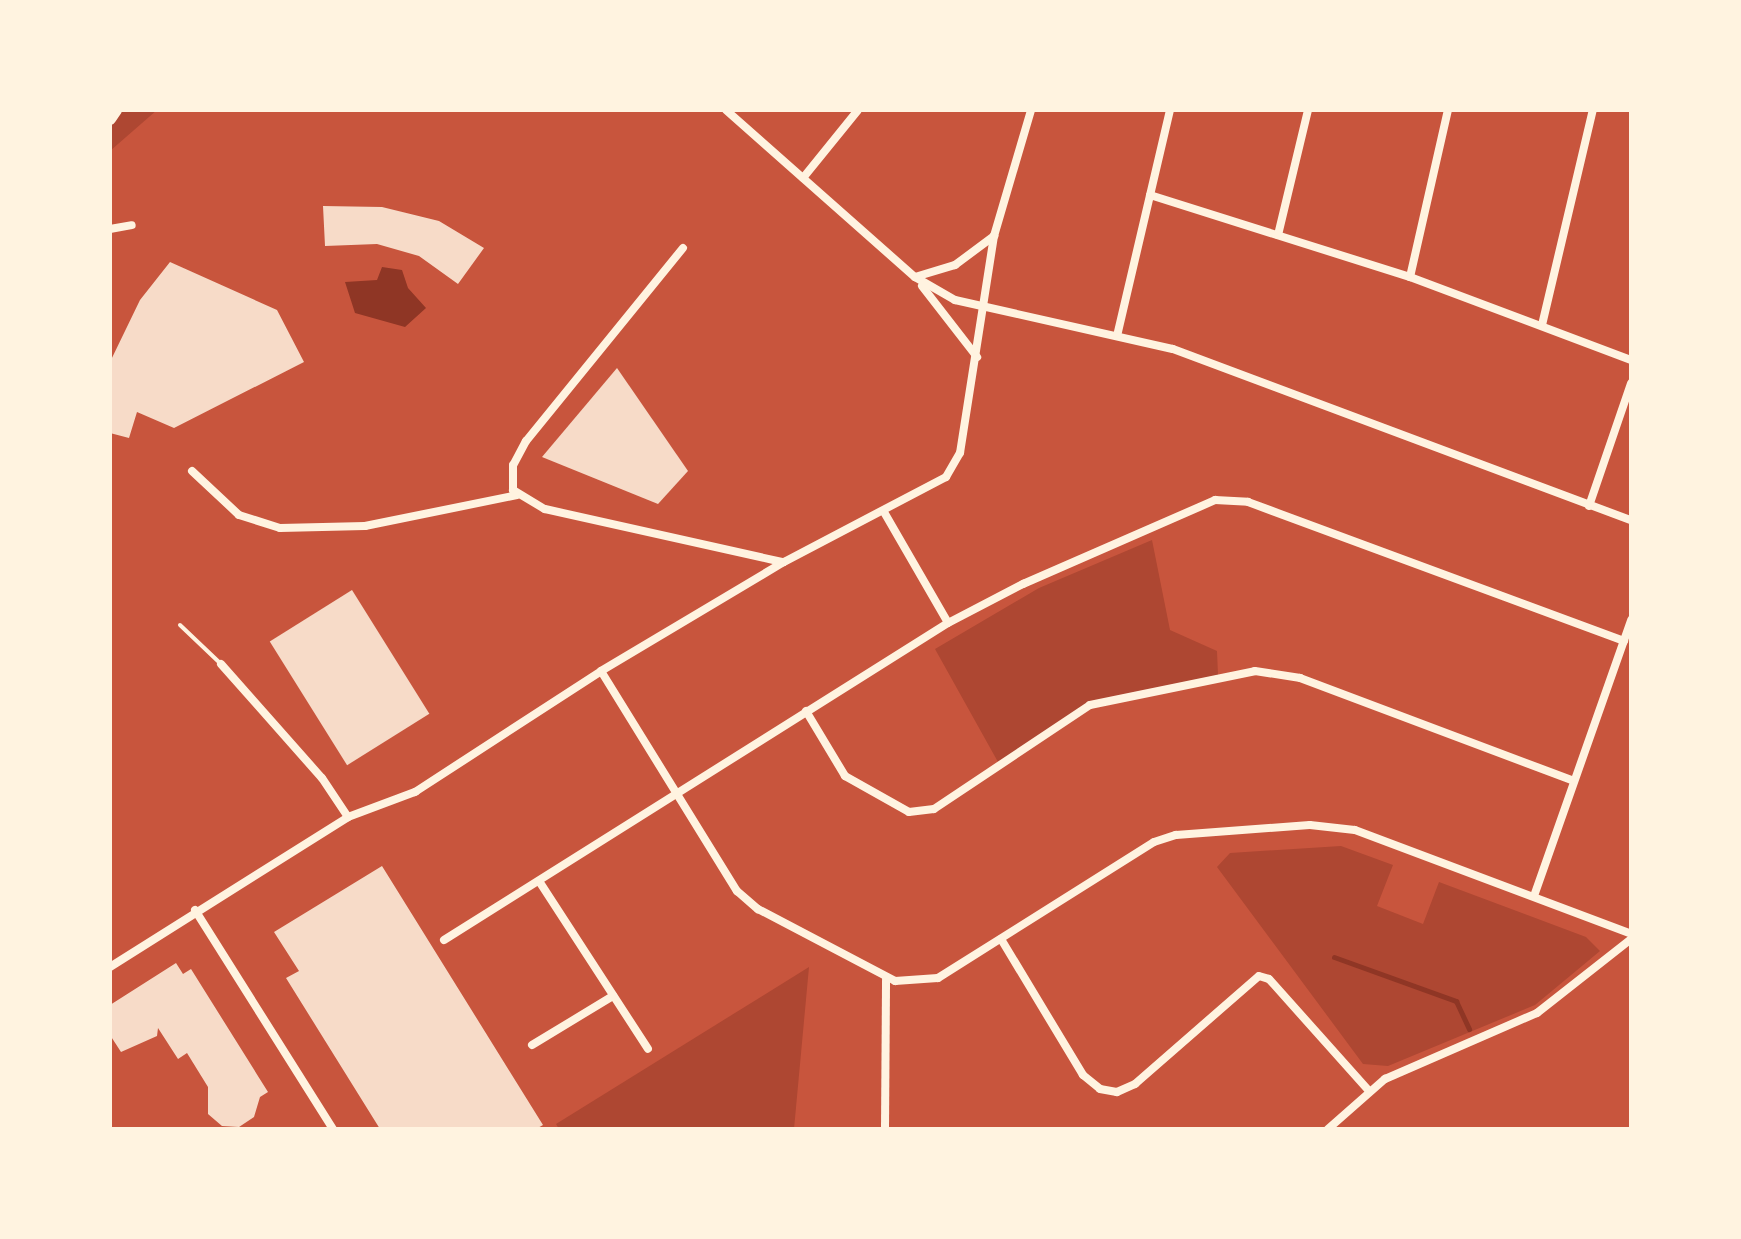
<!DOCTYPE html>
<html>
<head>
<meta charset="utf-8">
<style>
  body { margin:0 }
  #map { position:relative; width:1741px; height:1239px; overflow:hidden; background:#c8553d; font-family:Roboto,sans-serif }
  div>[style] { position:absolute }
  .green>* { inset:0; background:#ae4732 }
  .water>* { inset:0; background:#8f3625 }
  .stream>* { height:5px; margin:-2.5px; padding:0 2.5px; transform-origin:2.5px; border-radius:2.5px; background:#8f3625 }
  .building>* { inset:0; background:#f7dbc8; transform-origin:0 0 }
  .service>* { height:4px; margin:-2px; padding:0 2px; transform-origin:2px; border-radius:2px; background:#fff3e0 }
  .minor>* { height:8px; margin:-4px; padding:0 4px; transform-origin:4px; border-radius:4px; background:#fff3e0 }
  .primary>* { height:12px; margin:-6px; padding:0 6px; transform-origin:6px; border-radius:6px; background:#fff3e0 }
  span { translate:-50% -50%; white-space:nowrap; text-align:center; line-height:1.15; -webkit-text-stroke:7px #fff3e0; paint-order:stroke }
  .frame { position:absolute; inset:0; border:112px solid #fff3e0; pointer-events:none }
</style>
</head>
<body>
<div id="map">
  <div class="green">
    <i style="clip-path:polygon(110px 110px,157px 110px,110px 151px)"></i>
    <i style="clip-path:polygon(1152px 540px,1170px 630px,1217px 651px,1218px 675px,1092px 701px,998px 762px,935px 649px,1039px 588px)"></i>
    <i style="clip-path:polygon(1341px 846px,1393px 865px,1377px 906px,1423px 924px,1439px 882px,1586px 937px,1600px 951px,1535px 1005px,1388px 1066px,1363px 1064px,1217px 867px,1230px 853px)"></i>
    <i style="clip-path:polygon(809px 967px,794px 1129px,559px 1129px,556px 1124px)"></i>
  </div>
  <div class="water">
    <i style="clip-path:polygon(382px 267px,402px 270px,408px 288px,426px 308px,405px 327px,355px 313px,345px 282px,377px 280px)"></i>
  </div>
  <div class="stream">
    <i style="left:1334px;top:957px;width:130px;rotate:19.8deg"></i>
    <i style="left:1456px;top:1001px;width:31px;rotate:65deg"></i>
  </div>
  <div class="building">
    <i style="clip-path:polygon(323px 206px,382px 207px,439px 221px,484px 248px,458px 284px,419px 256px,377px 244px,325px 246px)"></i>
    <i style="clip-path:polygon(170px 262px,277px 310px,304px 362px,174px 428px,137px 412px,129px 438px,110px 433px,110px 362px,140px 300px)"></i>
    <i style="clip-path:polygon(617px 368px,688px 471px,658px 504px,542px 457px)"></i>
    <i style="left:352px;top:590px;width:146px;height:97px;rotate:58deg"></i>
    <i style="clip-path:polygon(382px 866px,543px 1125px,536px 1129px,380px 1129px,286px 978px,299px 971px,274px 932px)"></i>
    <i style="clip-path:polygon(176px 963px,183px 974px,191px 969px,268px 1092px,260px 1097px,254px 1117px,239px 1127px,222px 1126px,208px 1114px,208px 1087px,187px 1053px,178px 1059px,158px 1028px,157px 1036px,121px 1052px,110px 1035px,110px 1005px)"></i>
  </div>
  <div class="service">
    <i style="left:180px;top:625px;width:57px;rotate:43.6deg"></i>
  </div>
  <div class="minor">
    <i style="left:726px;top:110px;width:252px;rotate:41.5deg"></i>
    <i style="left:915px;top:277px;width:46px;rotate:29.9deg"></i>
    <i style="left:955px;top:300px;width:223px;rotate:12.7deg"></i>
    <i style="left:1173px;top:349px;width:489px;rotate:20.5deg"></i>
    <i style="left:803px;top:178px;width:87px;rotate:-51deg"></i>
    <i style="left:1150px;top:195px;width:273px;rotate:17.5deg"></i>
    <i style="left:1410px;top:277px;width:236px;rotate:20.6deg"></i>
    <i style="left:110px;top:229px;width:22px;rotate:-10deg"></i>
    <i style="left:1278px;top:235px;width:129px;rotate:-76.5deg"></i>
    <i style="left:683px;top:248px;width:249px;rotate:129.1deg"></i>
    <i style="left:526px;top:441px;width:27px;rotate:118deg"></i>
    <i style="left:513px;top:465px;width:25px;rotate:90deg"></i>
    <i style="left:513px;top:490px;width:37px;rotate:31deg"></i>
    <i style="left:545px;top:509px;width:244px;rotate:12.6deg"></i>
    <i style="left:915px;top:277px;width:42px;rotate:-16.7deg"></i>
    <i style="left:955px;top:265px;width:49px;rotate:-36.6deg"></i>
    <i style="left:1410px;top:277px;width:171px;rotate:-77.2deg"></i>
    <i style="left:922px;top:286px;width:90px;rotate:52.2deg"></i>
    <i style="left:1542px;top:325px;width:221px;rotate:-76.7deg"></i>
    <i style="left:1117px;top:336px;width:232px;rotate:-76.8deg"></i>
    <i style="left:192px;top:471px;width:64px;rotate:43.1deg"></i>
    <i style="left:239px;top:515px;width:43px;rotate:17.6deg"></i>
    <i style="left:280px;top:528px;width:85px;rotate:-1.3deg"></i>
    <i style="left:365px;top:526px;width:155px;rotate:-11.5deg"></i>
    <i style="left:1589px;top:506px;width:130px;rotate:-71.1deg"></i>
    <i style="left:884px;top:512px;width:128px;rotate:60deg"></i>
    <i style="left:221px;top:664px;width:152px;rotate:48.5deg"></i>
    <i style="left:322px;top:778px;width:47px;rotate:56.3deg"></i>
    <i style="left:601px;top:671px;width:259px;rotate:58.3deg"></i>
    <i style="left:737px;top:891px;width:28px;rotate:41deg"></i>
    <i style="left:758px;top:909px;width:155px;rotate:27.7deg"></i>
    <i style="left:895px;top:981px;width:43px;rotate:-4deg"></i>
    <i style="left:938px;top:978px;width:255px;rotate:-32.2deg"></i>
    <i style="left:1154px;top:842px;width:23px;rotate:-18deg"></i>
    <i style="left:1176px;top:835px;width:134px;rotate:-4.3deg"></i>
    <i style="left:1310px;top:825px;width:45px;rotate:6.3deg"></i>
    <i style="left:1355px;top:830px;width:295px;rotate:20.6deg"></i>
    <i style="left:806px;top:711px;width:76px;rotate:59deg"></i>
    <i style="left:845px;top:776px;width:73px;rotate:29.4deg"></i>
    <i style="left:909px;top:812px;width:25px;rotate:-7deg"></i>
    <i style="left:934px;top:809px;width:187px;rotate:-33.7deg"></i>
    <i style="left:1090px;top:705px;width:168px;rotate:-11.6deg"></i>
    <i style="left:1255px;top:671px;width:46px;rotate:8.8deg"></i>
    <i style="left:1300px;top:678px;width:290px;rotate:20.6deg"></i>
    <i style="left:539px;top:881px;width:200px;rotate:57deg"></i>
    <i style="left:1534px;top:896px;width:293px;rotate:-70.6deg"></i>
    <i style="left:195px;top:910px;width:259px;rotate:57.8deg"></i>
    <i style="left:1001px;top:939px;width:159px;rotate:58.9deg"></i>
    <i style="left:1083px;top:1075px;width:22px;rotate:39deg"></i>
    <i style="left:1100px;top:1089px;width:17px;rotate:10deg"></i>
    <i style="left:1117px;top:1092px;width:20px;rotate:-24deg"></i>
    <i style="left:1135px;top:1084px;width:164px;rotate:-41.1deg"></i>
    <i style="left:1259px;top:976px;width:10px;rotate:17deg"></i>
    <i style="left:1269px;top:979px;width:150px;rotate:48.2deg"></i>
    <i style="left:444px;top:940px;width:595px;rotate:-32.17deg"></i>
    <i style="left:948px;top:623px;width:85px;rotate:-27.5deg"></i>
    <i style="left:1023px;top:584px;width:210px;rotate:-23.6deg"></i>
    <i style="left:1215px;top:500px;width:33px;rotate:3deg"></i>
    <i style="left:1248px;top:502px;width:401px;rotate:20.3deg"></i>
    <i style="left:110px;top:967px;width:281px;rotate:-32.2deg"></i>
    <i style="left:348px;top:817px;width:72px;rotate:-20.5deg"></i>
    <i style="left:415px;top:792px;width:222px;rotate:-33deg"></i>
    <i style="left:601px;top:671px;width:213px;rotate:-30.8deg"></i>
    <i style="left:784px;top:562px;width:183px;rotate:-27.7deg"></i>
    <i style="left:946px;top:477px;width:28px;rotate:-60deg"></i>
    <i style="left:960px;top:453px;width:220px;rotate:-81.1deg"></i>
    <i style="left:994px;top:236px;width:131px;rotate:-73.6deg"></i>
    <i style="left:532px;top:1045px;width:95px;rotate:-31.2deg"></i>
    <i style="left:885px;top:1129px;width:152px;rotate:-89.6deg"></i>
    <i style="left:1328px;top:1129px;width:76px;rotate:-41.3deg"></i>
    <i style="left:1385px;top:1079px;width:166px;rotate:-23.5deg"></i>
    <i style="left:1537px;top:1013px;width:120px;rotate:-38.2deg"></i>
  </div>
  <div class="primary">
    <i style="left:110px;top:119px;width:11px;rotate:-56deg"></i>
  </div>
  <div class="frame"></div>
</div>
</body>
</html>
